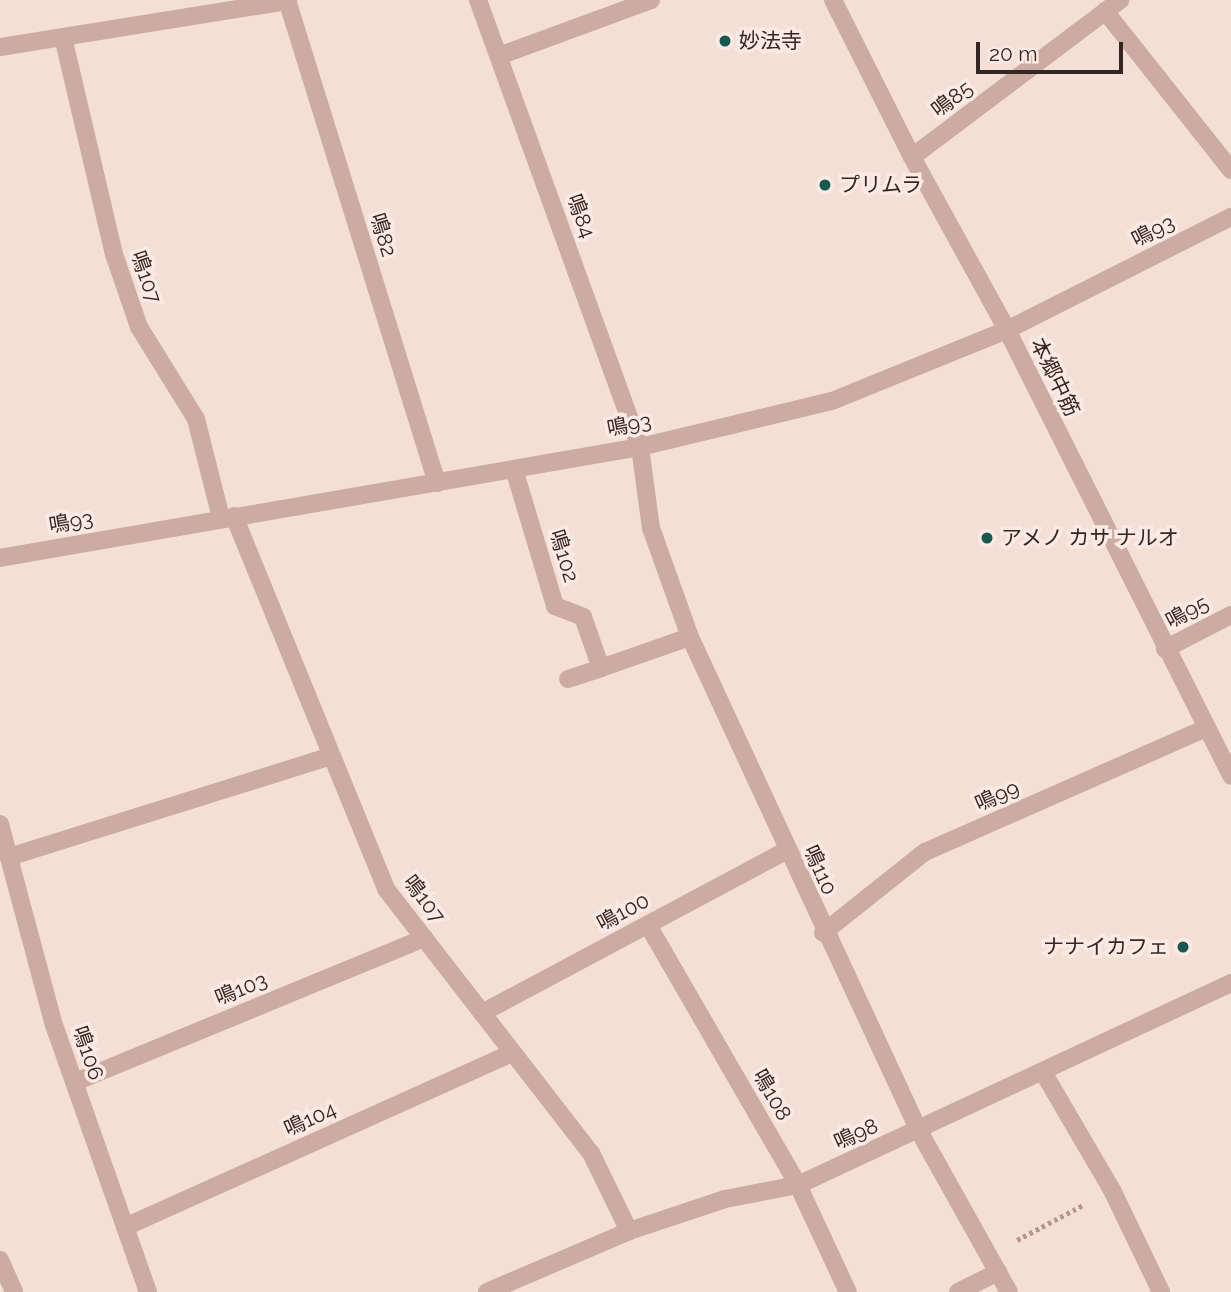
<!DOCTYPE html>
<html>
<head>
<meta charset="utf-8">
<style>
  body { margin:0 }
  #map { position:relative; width:1231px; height:1292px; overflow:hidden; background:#f3dfd6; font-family:Raleway,"Noto Sans JP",sans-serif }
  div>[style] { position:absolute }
  .path>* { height:4.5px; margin-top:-2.25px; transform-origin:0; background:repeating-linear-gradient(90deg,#b7958c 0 3.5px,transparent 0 7px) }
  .service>* { height:18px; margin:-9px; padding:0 9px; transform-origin:9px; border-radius:9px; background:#cbaba2 }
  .minor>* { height:18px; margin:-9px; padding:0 9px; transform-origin:9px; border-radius:9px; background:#cbaba2 }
  .tertiary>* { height:18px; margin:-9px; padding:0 9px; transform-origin:9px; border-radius:9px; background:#cbaba2 }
  .dots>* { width:19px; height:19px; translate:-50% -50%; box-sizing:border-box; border:4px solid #faeae3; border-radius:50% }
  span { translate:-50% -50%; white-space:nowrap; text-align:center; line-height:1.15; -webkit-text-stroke:7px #faeae3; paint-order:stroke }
  .poi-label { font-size:21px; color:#352625 }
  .left { translate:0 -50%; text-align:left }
  .right { translate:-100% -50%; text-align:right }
  .street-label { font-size:21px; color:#352625 }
  .scale { position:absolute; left:976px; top:42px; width:147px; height:32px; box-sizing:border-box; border:4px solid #352625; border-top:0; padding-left:9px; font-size:21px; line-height:24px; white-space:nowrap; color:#352625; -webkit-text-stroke:5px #faeae3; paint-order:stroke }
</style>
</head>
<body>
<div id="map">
  <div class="path">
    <i style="left:1017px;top:1240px;width:75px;rotate:-27.9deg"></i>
  </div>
  <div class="service">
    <i style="left:499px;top:56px;width:162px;rotate:-20.2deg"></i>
    <i style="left:514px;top:469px;width:143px;rotate:73.3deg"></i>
    <i style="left:555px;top:606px;width:30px;rotate:21deg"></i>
    <i style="left:583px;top:617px;width:54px;rotate:70.6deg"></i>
    <i style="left:601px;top:668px;width:94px;rotate:-19.2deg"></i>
    <i style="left:568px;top:679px;width:35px;rotate:-18deg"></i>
    <i style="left:9px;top:857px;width:338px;rotate:-17.4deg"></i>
    <i style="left:482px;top:1013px;width:344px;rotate:-28.1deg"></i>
    <i style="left:75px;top:1082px;width:378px;rotate:-22.4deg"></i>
    <i style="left:919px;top:1131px;width:184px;rotate:60.8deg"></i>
    <i style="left:0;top:1260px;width:35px;rotate:66deg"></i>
    <i style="left:958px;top:1292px;width:45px;rotate:-26.6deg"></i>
  </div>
  <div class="minor">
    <i style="left:287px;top:0;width:506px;rotate:72.75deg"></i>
    <i style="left:478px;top:0;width:475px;rotate:70.1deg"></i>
    <i style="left:640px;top:447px;width:82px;rotate:82.3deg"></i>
    <i style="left:651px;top:528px;width:116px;rotate:70.3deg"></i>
    <i style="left:690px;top:637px;width:544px;rotate:65.13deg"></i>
    <i style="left:1105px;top:11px;width:203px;rotate:51.6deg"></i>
    <i style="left:63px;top:37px;width:223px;rotate:76.8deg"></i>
    <i style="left:114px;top:254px;width:77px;rotate:71.1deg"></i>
    <i style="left:139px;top:327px;width:108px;rotate:58.2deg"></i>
    <i style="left:196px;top:419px;width:102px;rotate:75.8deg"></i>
    <i style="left:0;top:47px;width:292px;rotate:-9.1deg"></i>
    <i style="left:912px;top:157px;width:261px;rotate:-37deg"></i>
    <i style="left:234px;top:516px;width:403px;rotate:67.8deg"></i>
    <i style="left:386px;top:889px;width:334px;rotate:52.2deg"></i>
    <i style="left:591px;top:1153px;width:87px;rotate:64deg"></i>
    <i style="left:1165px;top:649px;width:74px;rotate:-27.3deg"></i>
    <i style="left:0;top:824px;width:208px;rotate:75deg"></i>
    <i style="left:54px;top:1025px;width:283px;rotate:70.6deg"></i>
    <i style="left:648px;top:925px;width:300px;rotate:60deg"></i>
    <i style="left:798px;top:1185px;width:118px;rotate:65deg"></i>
    <i style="left:823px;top:933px;width:130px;rotate:-38.5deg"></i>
    <i style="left:925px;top:852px;width:307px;rotate:-23.8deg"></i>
    <i style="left:1043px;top:1072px;width:137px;rotate:59.7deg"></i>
    <i style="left:1112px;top:1190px;width:113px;rotate:64.3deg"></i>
    <i style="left:125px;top:1227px;width:425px;rotate:-24.2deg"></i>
    <i style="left:487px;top:1292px;width:155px;rotate:-23.2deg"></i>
    <i style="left:629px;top:1231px;width:101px;rotate:-18.4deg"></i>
    <i style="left:725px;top:1199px;width:74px;rotate:-10.9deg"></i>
    <i style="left:798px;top:1185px;width:478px;rotate:-25deg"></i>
  </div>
  <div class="tertiary">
    <i style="left:833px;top:0;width:176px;rotate:63.3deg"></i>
    <i style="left:912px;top:157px;width:197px;rotate:61.2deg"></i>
    <i style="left:1007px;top:330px;width:499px;rotate:63.3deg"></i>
    <i style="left:0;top:558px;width:650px;rotate:-9.84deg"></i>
    <i style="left:640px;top:447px;width:197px;rotate:-13.5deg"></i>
    <i style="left:832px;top:401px;width:189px;rotate:-22.1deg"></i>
    <i style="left:1007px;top:330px;width:251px;rotate:-26.8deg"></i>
  </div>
  <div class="dots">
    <i style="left:725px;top:41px;background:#18594f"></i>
    <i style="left:825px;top:185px;background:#18594f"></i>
    <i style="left:987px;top:538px;background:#18594f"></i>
    <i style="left:1183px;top:947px;background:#18594f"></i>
  </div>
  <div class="poi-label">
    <span class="left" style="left:739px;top:41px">妙法寺</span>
    <span class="left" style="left:839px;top:185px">プリムラ</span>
    <span class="left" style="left:1001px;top:538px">アメノ カサ ナルオ</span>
    <span class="right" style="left:1169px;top:947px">ナナイカフェ</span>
  </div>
  <div class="street-label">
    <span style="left:952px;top:99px;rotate:-37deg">鳴85</span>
    <span style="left:581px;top:216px;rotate:70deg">鳴84</span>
    <span style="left:1153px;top:231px;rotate:-27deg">鳴93</span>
    <span style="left:383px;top:235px;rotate:73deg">鳴82</span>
    <span style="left:146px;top:277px;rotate:71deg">鳴107</span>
    <span style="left:1055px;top:377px;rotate:64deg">本郷中筋</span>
    <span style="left:629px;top:425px;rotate:-11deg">鳴93</span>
    <span style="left:71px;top:522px;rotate:-10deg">鳴93</span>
    <span style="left:564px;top:556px;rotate:73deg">鳴102</span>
    <span style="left:1187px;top:612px;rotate:-28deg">鳴95</span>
    <span style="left:997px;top:796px;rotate:-24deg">鳴99</span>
    <span style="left:820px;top:870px;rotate:66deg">鳴110</span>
    <span style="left:424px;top:899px;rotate:53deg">鳴107</span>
    <span style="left:623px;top:912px;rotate:-28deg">鳴100</span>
    <span style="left:241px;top:989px;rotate:-22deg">鳴103</span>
    <span style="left:88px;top:1053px;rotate:71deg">鳴106</span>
    <span style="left:772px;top:1095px;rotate:60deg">鳴108</span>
    <span style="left:310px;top:1119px;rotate:-24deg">鳴104</span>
    <span style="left:856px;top:1134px;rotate:-24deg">鳴98</span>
  </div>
  <div class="scale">20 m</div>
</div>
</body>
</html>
